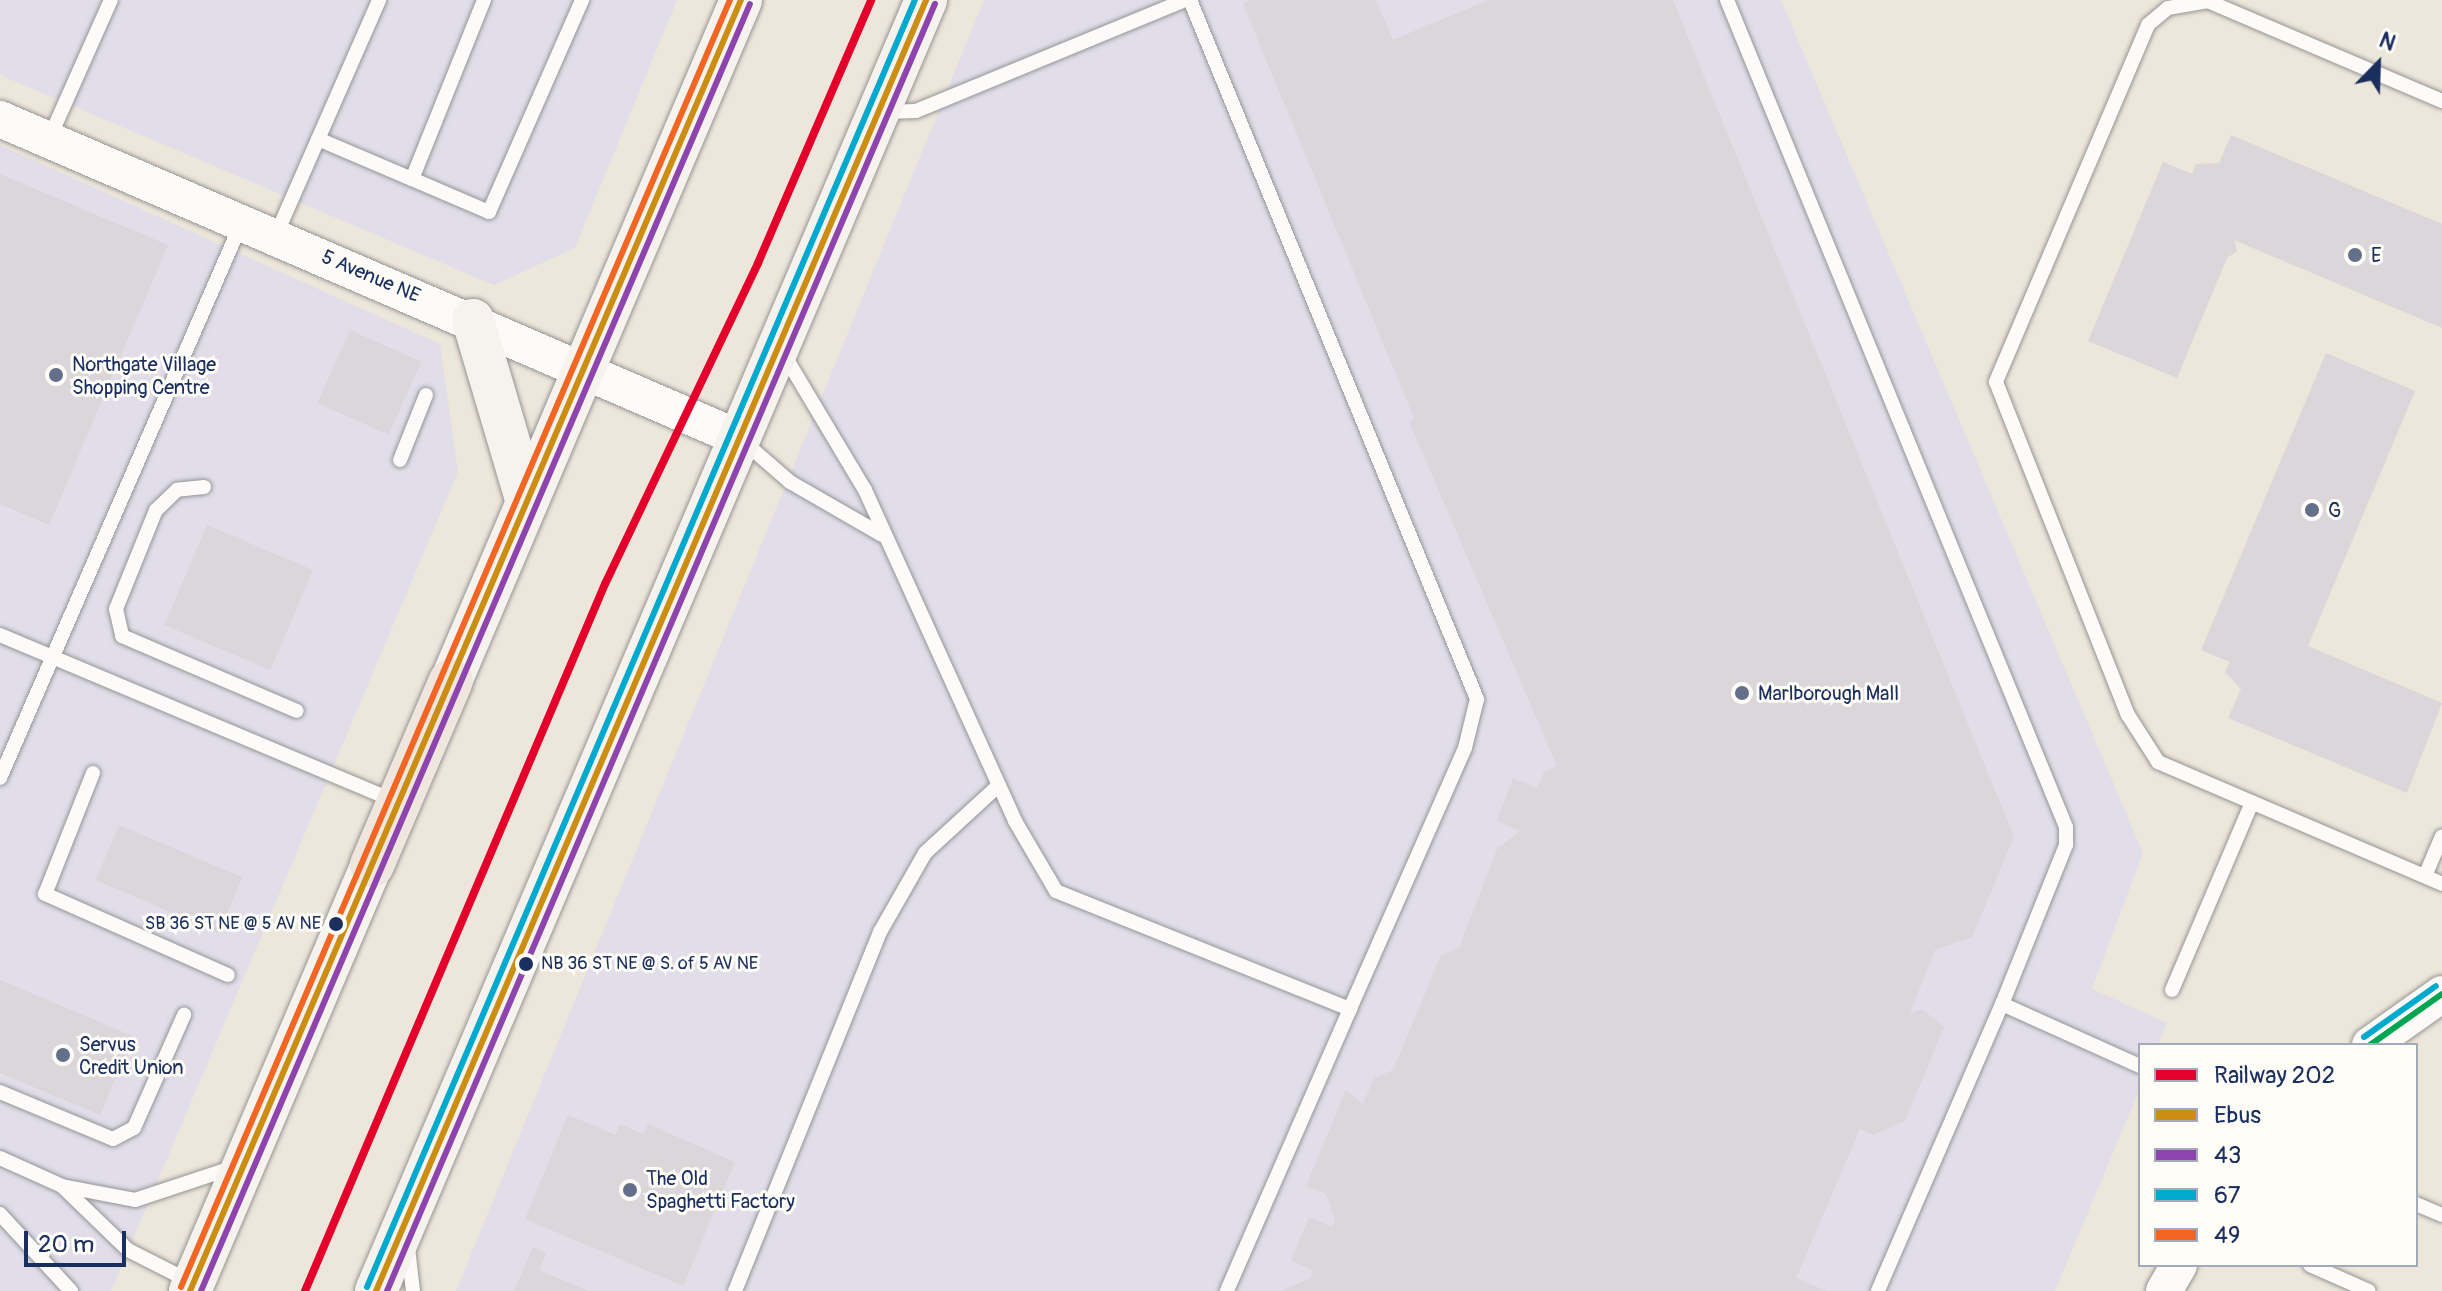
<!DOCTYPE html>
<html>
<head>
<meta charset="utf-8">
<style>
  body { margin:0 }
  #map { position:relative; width:2442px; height:1291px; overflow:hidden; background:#ede6da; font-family:Pangolin,sans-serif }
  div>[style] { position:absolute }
  .built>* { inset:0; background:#e1deea }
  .building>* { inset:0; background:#dad6da; transform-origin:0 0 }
  .roads { filter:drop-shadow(0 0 2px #959596) drop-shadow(0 0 2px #959596) }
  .service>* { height:14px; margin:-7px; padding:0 7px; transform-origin:7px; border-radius:7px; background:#fcfbf9 }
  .tertiary>* { height:36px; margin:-18px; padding:0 18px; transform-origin:18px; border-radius:18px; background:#fcfbf9 }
  .secondary>* { height:42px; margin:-21px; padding:0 21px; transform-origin:21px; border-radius:21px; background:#f6f3ef }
  .primary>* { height:44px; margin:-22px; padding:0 22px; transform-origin:22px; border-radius:22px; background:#efe6de }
  .bus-1>* { height:6px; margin:-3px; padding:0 3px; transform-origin:3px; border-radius:3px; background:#cb8e13 }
  .bus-2>* { height:6px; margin:-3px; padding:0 3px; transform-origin:3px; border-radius:3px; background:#8e44ad }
  .bus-3>* { height:6px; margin:-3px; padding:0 3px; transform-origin:3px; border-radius:3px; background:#00a9ce }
  .bus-4>* { height:6px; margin:-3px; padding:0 3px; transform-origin:3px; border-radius:3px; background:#f26522 }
  .bus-5>* { height:6px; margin:-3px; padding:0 3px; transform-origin:3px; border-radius:3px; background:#00a651 }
  .rail-1>* { height:8px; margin:-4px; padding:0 4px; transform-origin:4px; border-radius:4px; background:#e4002b }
  .dots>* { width:22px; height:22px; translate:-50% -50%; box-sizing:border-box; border:4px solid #fdfcf7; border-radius:50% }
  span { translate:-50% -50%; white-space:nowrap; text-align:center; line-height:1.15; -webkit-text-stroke:6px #fdfcf7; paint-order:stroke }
  .bus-label { font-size:18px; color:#1b2f5e }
  .right { translate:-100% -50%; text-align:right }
  .left { translate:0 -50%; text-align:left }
  .poi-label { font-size:20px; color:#1b2f5e }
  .street-label { font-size:20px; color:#1b2f5e }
  .legend { position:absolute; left:2138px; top:1043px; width:280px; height:224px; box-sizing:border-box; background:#fdfcf7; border:2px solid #a3aaba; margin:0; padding:10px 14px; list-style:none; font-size:24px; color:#1b2f5e }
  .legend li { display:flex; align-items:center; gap:16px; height:40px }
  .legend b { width:40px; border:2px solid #a3aaba }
  .north { position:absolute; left:2338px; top:24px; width:80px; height:80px; -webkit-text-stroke:6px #fdfcf7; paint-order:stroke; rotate:23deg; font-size:22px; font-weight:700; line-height:32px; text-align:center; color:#1b2f5e }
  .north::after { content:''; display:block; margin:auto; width:28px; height:36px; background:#1b2f5e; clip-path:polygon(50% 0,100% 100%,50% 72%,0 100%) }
  .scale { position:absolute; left:24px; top:1231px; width:102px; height:36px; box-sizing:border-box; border:4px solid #1b2f5e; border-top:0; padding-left:10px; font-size:24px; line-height:28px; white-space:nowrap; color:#1b2f5e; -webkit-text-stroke:6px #fdfcf7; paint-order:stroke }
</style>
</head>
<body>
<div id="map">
  <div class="built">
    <i style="clip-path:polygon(0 0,677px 0,575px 248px,494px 285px,0 75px)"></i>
    <i style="clip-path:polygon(984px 0,1781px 0,2143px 853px,2092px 989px,2167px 1023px,2158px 1045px,2140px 1045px,2140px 1088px,2055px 1291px,456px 1291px)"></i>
    <i style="clip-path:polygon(0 145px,440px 344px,458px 472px,111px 1291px,0 1291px)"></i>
  </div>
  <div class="building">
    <i style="clip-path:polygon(1251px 0,1376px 0,1393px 40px,1488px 0,1673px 0,2014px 837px,1972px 937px,1935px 950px,1910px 1013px,1922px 1009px,1944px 1027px,1905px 1121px,1873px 1135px,1860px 1129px,1796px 1278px,1827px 1291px,1281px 1291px,1311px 1278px,1312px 1270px,1291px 1261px,1309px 1217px,1332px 1227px,1335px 1220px,1326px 1194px,1306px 1186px,1346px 1090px,1363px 1104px,1374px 1078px,1393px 1070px,1441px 955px,1459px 948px,1497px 849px,1520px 831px,1497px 821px,1513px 778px,1537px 788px,1544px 772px,1557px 766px,1409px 422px,1414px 418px,1243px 4px)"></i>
    <i style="clip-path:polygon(2231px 135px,2442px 224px,2442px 328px,2234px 240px,2237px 251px,2227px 258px,2177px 378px,2088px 341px,2163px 162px,2192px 174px,2196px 164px,2219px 163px)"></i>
    <i style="clip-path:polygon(0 174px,168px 245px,49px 525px,0 504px)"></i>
    <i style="left:350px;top:330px;width:78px;height:80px;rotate:24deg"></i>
    <i style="clip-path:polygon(2326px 353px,2415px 391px,2308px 646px,2442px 703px,2407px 793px,2228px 718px,2241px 689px,2225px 672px,2230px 662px,2201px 650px)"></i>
    <i style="left:207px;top:525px;width:115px;height:109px;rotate:23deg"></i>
    <i style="left:119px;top:825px;width:134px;height:60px;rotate:23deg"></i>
    <i style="clip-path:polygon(0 980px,133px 1036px,100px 1115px,0 1073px)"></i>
    <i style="clip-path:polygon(568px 1115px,616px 1135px,620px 1124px,643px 1134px,648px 1124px,735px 1162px,683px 1286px,525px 1219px)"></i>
    <i style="clip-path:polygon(533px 1247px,546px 1253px,539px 1270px,588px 1291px,514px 1291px)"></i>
  </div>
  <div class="roads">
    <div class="service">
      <i style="left:484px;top:0;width:193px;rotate:111.9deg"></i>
      <i style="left:412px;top:179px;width:84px;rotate:23.2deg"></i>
      <i style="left:489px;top:212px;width:232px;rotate:-66.3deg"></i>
      <i style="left:1190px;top:0;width:756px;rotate:67.68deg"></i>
      <i style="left:1477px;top:699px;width:50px;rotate:103.8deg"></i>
      <i style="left:1465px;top:748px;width:285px;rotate:113.8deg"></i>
      <i style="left:1727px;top:0;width:894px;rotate:67.71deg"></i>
      <i style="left:2066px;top:827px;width:18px;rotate:90deg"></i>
      <i style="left:2066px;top:845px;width:171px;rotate:111.9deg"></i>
      <i style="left:2002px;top:1004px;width:313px;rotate:113.4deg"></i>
      <i style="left:2442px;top:101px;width:254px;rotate:-156.9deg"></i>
      <i style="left:2208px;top:1px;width:41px;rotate:170.1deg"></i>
      <i style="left:2168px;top:8px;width:26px;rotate:140deg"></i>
      <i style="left:2148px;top:25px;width:388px;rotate:113.1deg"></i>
      <i style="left:1996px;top:382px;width:358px;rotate:68.4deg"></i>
      <i style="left:2128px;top:715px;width:56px;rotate:57.4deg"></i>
      <i style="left:2158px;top:762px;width:309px;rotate:23.2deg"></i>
      <i style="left:884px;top:112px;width:32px;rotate:-2deg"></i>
      <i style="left:916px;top:111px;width:291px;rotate:-22.4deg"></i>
      <i style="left:49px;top:139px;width:152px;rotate:-66deg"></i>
      <i style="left:318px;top:139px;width:102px;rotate:23.1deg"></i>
      <i style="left:276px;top:235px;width:257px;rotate:-66.3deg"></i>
      <i style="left:783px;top:353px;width:160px;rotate:59.1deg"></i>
      <i style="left:865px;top:490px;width:363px;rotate:65.6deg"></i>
      <i style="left:1015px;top:821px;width:81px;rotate:59.6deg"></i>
      <i style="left:1056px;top:891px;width:317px;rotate:21.9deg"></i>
      <i style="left:1350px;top:1009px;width:308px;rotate:113.6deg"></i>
      <i style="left:744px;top:442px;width:61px;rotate:41deg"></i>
      <i style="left:790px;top:482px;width:106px;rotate:29.9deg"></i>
      <i style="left:400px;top:460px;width:70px;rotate:-68.2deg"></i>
      <i style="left:204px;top:487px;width:27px;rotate:174deg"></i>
      <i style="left:177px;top:490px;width:29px;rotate:136deg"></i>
      <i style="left:156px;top:510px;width:107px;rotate:112deg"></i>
      <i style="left:116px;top:609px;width:28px;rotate:77deg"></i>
      <i style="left:122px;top:636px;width:190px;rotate:23.2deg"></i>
      <i style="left:0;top:635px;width:428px;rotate:22.8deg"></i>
      <i style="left:93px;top:773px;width:130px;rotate:111.6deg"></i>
      <i style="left:45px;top:894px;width:200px;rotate:23.9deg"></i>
      <i style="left:0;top:778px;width:604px;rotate:-66.49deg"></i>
      <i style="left:2425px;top:876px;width:43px;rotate:-67deg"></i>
      <i style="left:2172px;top:990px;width:204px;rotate:-66.9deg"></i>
      <i style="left:2002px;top:1004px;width:151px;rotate:24.2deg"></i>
      <i style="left:0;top:1092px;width:122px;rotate:22.6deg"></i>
      <i style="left:113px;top:1139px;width:24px;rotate:-28deg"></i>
      <i style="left:134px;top:1128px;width:124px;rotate:-66.1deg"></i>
      <i style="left:0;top:1158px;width:68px;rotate:24.3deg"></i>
      <i style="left:62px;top:1186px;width:74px;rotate:10.9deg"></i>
      <i style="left:135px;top:1200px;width:102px;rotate:-18.3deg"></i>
      <i style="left:63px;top:1187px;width:91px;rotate:44.1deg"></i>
      <i style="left:128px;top:1250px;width:68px;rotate:26.9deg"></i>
      <i style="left:2416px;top:1204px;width:28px;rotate:23deg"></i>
      <i style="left:0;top:1214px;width:105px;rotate:47.3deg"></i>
      <i style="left:408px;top:1248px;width:43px;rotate:83.4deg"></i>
      <i style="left:2310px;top:1265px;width:64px;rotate:23.8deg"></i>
      <i style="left:735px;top:1291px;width:387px;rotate:-68deg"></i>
      <i style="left:880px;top:932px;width:91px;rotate:-60.3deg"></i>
      <i style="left:925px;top:853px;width:100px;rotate:-42.6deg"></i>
    </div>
    <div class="tertiary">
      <i style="left:0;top:119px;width:805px;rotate:23.35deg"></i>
      <i style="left:2370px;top:1045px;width:88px;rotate:-35.3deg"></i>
      <i style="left:2164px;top:1291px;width:30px;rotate:-60deg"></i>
    </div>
    <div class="secondary">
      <i style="left:473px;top:320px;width:190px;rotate:73.5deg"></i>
      <i style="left:451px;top:681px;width:740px;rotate:-66.93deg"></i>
      <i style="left:190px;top:1291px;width:463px;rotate:-66.9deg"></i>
      <i style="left:376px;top:1291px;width:1403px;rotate:-66.92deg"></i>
    </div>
    <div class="primary">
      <i style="left:372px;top:865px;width:200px;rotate:-66.8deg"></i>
    </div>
  </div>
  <div class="bus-1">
    <i style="left:190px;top:1291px;width:1404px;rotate:-66.89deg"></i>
    <i style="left:376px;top:1291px;width:1403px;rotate:-66.92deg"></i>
  </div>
  <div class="bus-2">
    <i style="left:201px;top:1291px;width:1399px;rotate:-66.9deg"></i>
    <i style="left:387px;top:1291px;width:1399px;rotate:-66.94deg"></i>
  </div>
  <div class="bus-3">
    <i style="left:2364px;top:1037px;width:88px;rotate:-35.3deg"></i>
    <i style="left:367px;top:1287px;width:1399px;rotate:-66.94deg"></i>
  </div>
  <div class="bus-4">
    <i style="left:181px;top:1287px;width:1399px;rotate:-66.9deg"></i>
  </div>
  <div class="bus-5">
    <i style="left:2370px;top:1045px;width:88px;rotate:-35.3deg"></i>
  </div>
  <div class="rail-1">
    <i style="left:305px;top:1291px;width:768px;rotate:-67.01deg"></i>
    <i style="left:605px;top:584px;width:356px;rotate:-64.5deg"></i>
    <i style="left:758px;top:263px;width:286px;rotate:-66.7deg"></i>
  </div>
  <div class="dots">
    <i style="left:2355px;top:255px;background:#646f89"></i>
    <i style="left:56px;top:375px;background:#646f89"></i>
    <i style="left:2312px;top:510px;background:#646f89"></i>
    <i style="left:1742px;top:693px;background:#646f89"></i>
    <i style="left:336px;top:924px;background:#1b2f5e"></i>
    <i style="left:526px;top:964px;background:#1b2f5e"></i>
    <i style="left:63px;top:1055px;background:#646f89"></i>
    <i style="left:630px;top:1190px;background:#646f89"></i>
  </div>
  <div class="bus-label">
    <span class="right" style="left:321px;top:924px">SB 36 ST NE @ 5 AV NE</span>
    <span class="left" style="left:541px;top:964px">NB 36 ST NE @ S. of 5 AV NE</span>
  </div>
  <div class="poi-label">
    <span class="left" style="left:2371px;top:255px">E</span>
    <span class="left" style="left:72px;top:376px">Northgate Village<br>Shopping Centre</span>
    <span class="left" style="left:2328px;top:510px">G</span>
    <span class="left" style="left:1758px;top:693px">Marlborough Mall</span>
    <span class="left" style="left:79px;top:1056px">Servus<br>Credit Union</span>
    <span class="left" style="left:646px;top:1190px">The Old<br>Spaghetti Factory</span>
  </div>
  <div class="street-label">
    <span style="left:371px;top:276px;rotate:23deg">5 Avenue NE</span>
  </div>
  <ul class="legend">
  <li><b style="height:10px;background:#e4002b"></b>Railway 202</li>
  <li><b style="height:10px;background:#cb8e13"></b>Ebus</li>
  <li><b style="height:10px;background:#8e44ad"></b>43</li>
  <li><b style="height:10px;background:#00a9ce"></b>67</li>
  <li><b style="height:10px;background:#f26522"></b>49</li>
  </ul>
  <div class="north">N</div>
  <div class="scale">20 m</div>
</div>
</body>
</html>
